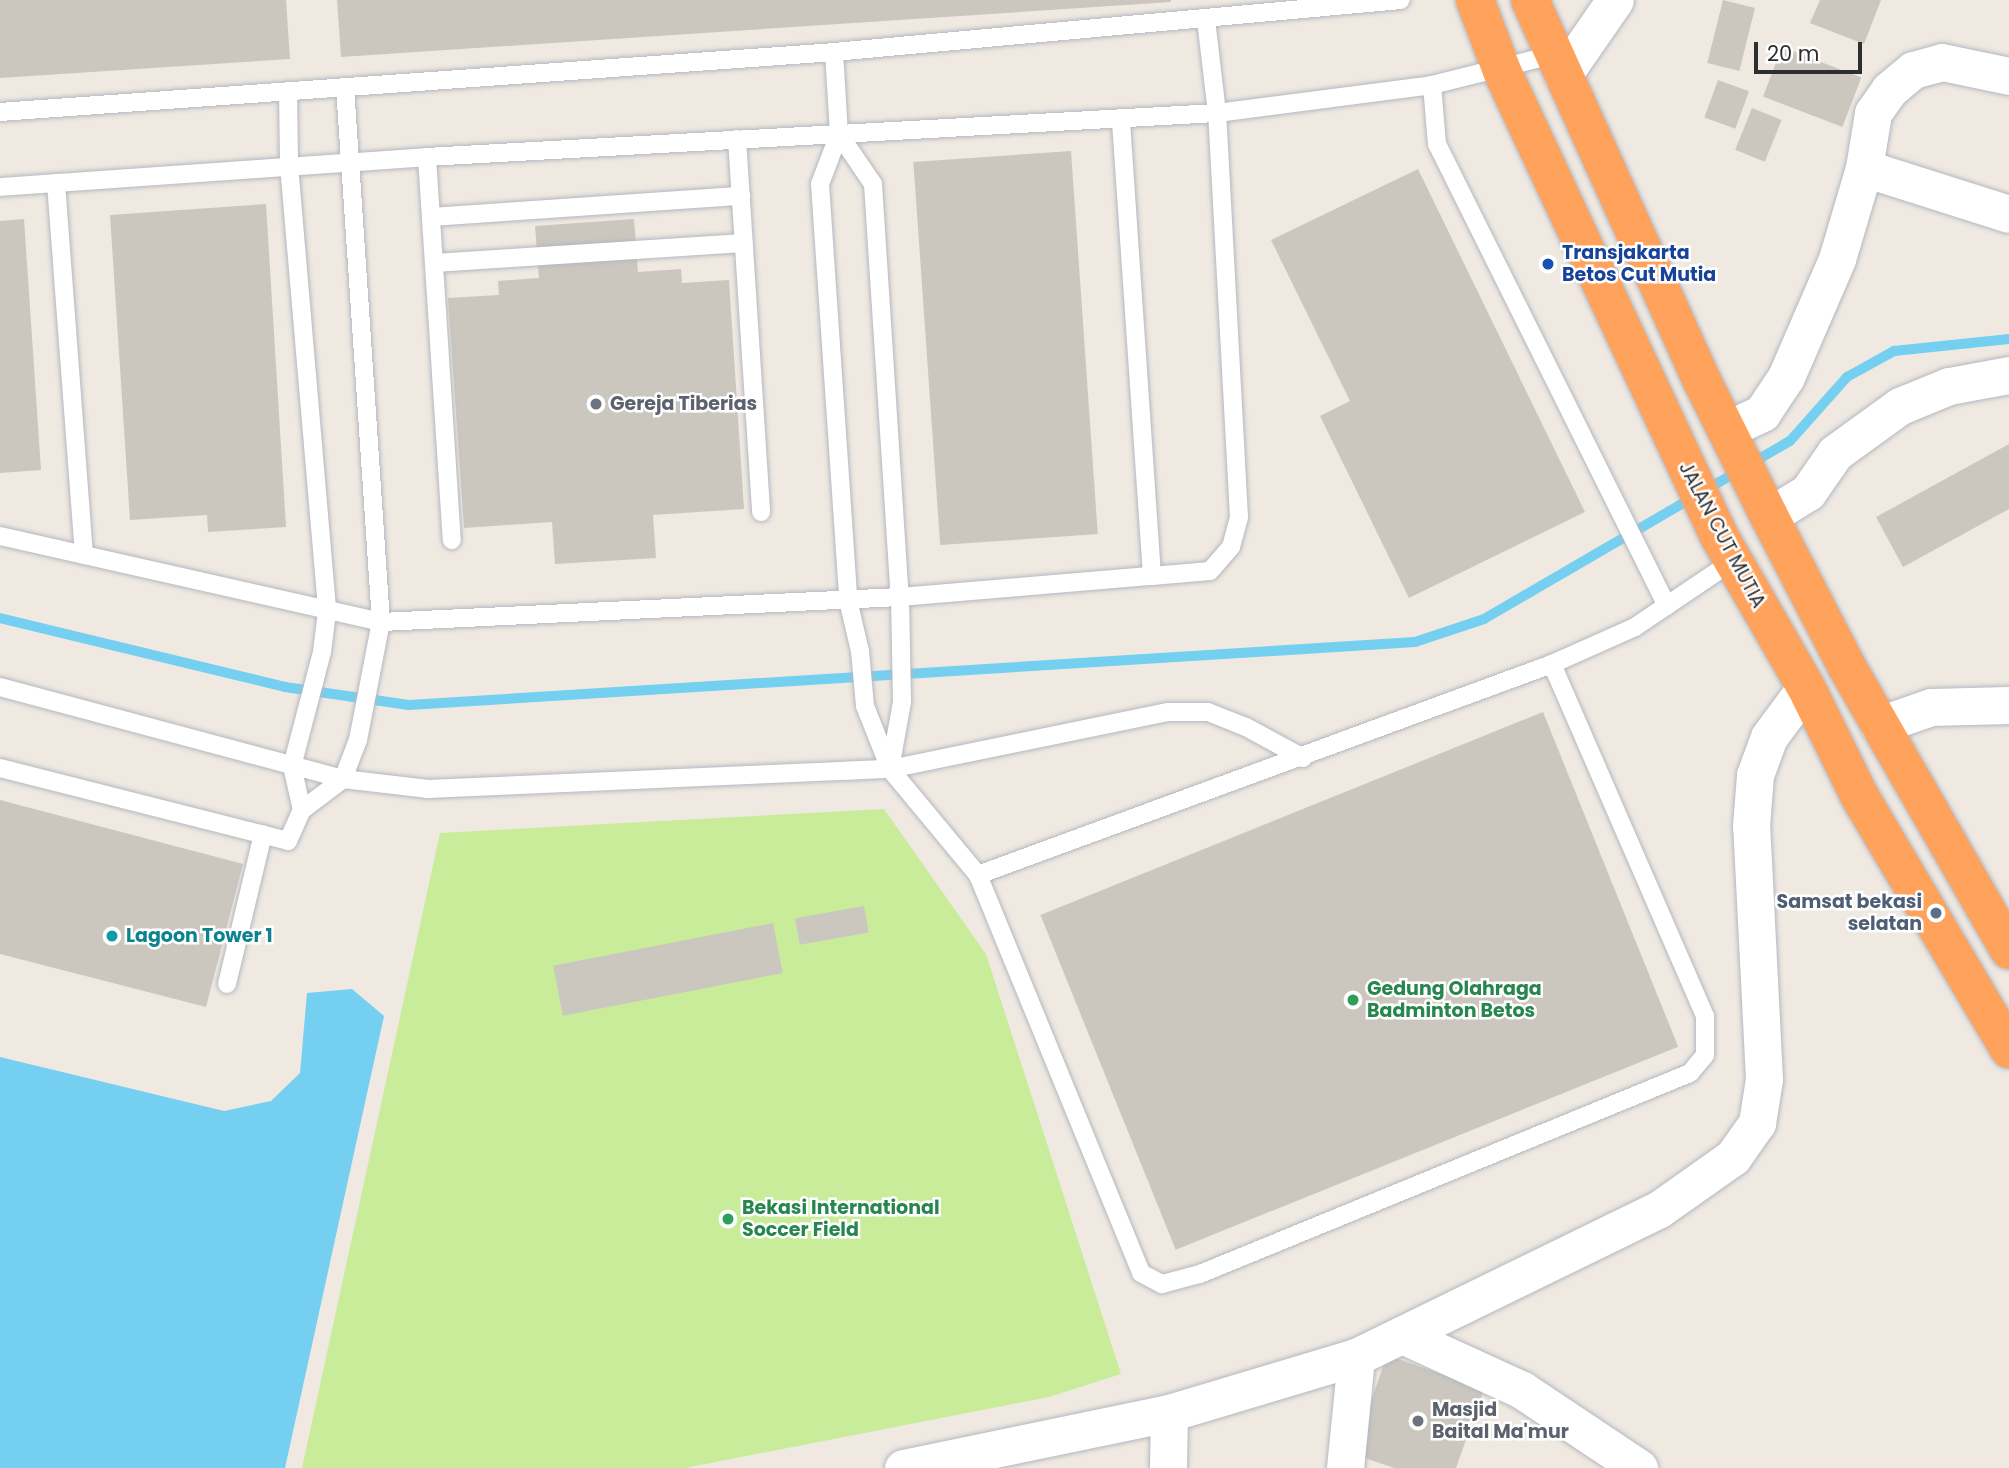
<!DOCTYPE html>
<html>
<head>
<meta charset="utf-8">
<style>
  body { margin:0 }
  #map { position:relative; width:2009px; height:1468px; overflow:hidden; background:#efe9e1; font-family:Poppins,sans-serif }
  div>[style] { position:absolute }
  .pitch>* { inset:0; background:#c9ec9a }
  .water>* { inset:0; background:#75cff0 }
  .stream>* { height:10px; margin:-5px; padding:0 5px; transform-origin:5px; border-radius:5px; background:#75cff0 }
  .building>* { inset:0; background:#cbc7bf; transform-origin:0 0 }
  .roads { filter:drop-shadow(0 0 2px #b4b7c1) drop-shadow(0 0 2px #b4b7c1) }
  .lane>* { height:18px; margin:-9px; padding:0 9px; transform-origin:9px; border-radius:9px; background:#fff }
  .street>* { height:37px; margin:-18.5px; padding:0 18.5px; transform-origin:18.5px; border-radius:18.5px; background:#fff }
  .highway>* { height:38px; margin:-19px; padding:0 19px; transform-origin:19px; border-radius:19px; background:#ffa35c }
  .dots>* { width:19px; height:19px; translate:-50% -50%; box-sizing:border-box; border:4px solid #fff; border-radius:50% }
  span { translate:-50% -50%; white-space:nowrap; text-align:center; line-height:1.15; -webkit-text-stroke:5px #fff; paint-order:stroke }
  .transit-label { font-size:19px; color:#164399; font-weight:700 }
  .left { translate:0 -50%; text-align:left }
  .worship-label { font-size:19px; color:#5b616d; font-weight:700 }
  .street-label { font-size:19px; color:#2e2e2e }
  .service-label { font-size:19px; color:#4e5e75; font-weight:700 }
  .right { translate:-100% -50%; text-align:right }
  .culture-label { font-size:19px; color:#0d838f; font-weight:700 }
  .leisure-label { font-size:19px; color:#27864d; font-weight:700 }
  .scale { position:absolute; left:1754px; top:42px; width:108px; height:32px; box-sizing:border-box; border:4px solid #2e2e2e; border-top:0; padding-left:9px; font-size:21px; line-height:24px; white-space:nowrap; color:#2e2e2e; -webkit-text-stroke:5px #fff; paint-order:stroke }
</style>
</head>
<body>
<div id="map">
  <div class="pitch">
    <i style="clip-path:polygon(884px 809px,986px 954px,1121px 1374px,1049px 1397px,685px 1468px,302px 1468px,440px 833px)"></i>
  </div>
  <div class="water">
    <i style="clip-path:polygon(352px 989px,384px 1016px,285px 1468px,0 1468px,0 1057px,224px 1111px,271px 1101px,300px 1073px,307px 993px)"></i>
  </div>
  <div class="stream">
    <i style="left:0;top:618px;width:293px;rotate:13.6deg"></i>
    <i style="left:285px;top:687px;width:125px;rotate:8.3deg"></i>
    <i style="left:409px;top:705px;width:1008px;rotate:-3.58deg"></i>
    <i style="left:1415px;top:642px;width:73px;rotate:-18.4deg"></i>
    <i style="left:1484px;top:619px;width:354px;rotate:-30.2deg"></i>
    <i style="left:1790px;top:441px;width:86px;rotate:-48.3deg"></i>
    <i style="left:1847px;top:377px;width:54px;rotate:-29deg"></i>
    <i style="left:1894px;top:351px;width:116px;rotate:-6deg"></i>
  </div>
  <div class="building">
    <i style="clip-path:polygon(0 0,286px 0,290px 59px,0 78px)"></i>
    <i style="clip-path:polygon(337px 0,1171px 0,1171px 2px,341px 57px)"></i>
    <i style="left:1723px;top:0;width:33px;height:65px;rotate:14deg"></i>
    <i style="clip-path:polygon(1820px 0,1881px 0,1864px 44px,1810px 23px)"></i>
    <i style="left:1782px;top:47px;width:85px;height:53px;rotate:21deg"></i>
    <i style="left:1718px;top:80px;width:33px;height:40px;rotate:20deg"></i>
    <i style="left:1752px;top:108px;width:32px;height:45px;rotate:22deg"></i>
    <i style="left:1071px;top:151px;width:384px;height:158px;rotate:86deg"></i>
    <i style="clip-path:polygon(1418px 169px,1585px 512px,1409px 598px,1320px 416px,1350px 401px,1271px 240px)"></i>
    <i style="clip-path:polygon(266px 204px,286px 527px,208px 532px,207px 515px,130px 520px,110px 215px)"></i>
    <i style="clip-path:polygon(24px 219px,41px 470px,0 473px,0 221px)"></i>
    <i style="clip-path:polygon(634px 219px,638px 272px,681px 269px,682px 283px,729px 280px,744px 509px,653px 515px,656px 558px,555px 564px,552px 522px,464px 528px,448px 298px,499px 295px,498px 281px,539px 278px,535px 226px)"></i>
    <i style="clip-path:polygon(2009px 444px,2009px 509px,1903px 567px,1876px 517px)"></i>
    <i style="left:1543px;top:712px;width:361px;height:542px;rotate:68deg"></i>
    <i style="clip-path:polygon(0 800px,243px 864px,206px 1007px,0 954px)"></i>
    <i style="left:864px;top:906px;width:27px;height:70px;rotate:80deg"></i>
    <i style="left:773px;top:923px;width:51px;height:224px;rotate:79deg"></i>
    <i style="clip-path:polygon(1387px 1355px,1484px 1389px,1456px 1468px,1394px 1468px,1353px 1454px)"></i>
  </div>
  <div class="roads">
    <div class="lane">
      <i style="left:834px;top:52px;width:82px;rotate:86.5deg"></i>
      <i style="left:839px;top:134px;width:53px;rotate:110.8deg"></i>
      <i style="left:820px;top:184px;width:417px;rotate:86.1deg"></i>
      <i style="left:848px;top:600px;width:52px;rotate:76.8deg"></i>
      <i style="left:860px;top:651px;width:55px;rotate:84.8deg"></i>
      <i style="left:865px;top:706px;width:68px;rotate:68.4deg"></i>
      <i style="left:890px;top:769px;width:138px;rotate:50.3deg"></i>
      <i style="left:978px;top:875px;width:430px;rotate:67.7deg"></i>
      <i style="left:1141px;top:1273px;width:24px;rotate:28deg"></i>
      <i style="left:1162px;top:1284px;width:39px;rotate:-15deg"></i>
      <i style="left:1200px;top:1274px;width:530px;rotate:-22.3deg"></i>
      <i style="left:1690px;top:1073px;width:23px;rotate:-50deg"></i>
      <i style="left:1705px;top:1055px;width:39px;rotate:-90deg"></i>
      <i style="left:1705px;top:1016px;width:384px;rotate:-113.5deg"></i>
      <i style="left:1552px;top:664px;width:612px;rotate:159.82deg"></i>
      <i style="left:1432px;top:85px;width:59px;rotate:85.2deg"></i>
      <i style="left:1437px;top:144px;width:516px;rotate:63.53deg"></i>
      <i style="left:288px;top:91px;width:74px;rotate:89.2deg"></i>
      <i style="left:289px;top:165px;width:449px;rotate:85.1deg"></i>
      <i style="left:327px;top:612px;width:40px;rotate:97.1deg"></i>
      <i style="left:322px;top:652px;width:118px;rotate:104.7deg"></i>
      <i style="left:292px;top:766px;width:45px;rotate:77.2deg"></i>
      <i style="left:0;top:112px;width:836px;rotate:-4.11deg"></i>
      <i style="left:834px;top:52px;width:569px;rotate:-5.24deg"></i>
      <i style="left:839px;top:134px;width:60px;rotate:55.8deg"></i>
      <i style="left:873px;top:184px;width:414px;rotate:86.3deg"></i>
      <i style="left:900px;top:597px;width:105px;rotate:88.9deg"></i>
      <i style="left:902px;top:702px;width:68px;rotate:100.2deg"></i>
      <i style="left:737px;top:139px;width:374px;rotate:86.3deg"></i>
      <i style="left:427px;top:157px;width:384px;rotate:86.3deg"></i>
      <i style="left:56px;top:183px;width:373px;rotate:85.7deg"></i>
      <i style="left:0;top:187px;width:428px;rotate:-4deg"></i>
      <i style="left:427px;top:157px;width:791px;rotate:-3.19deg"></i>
      <i style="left:1217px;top:113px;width:217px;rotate:-7.4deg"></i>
      <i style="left:1432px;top:85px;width:128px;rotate:-14deg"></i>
      <i style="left:431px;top:217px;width:311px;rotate:-3.9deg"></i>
      <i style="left:434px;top:263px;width:310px;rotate:-3.7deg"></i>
      <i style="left:0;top:536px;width:391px;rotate:12.7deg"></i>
      <i style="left:381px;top:622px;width:520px;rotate:-2.76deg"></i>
      <i style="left:900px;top:597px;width:253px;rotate:-4.8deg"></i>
      <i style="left:1152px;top:576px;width:458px;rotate:-93.9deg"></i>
      <i style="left:1152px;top:576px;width:58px;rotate:-4.9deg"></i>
      <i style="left:1210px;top:571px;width:32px;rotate:-49deg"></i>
      <i style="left:1231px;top:547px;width:31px;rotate:-75deg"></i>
      <i style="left:1239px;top:517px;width:405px;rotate:-93.1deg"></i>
      <i style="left:1217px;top:113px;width:94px;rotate:-96.7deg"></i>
      <i style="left:1552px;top:664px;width:91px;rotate:-24deg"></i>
      <i style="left:1635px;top:627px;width:118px;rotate:-34deg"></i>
      <i style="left:0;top:687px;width:355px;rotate:15deg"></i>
      <i style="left:343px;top:779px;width:86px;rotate:6.7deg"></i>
      <i style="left:428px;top:789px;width:462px;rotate:-2.5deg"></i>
      <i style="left:890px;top:769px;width:284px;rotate:-11.6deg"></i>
      <i style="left:1168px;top:712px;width:40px"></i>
      <i style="left:1208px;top:712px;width:41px;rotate:21.5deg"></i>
      <i style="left:1246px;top:727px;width:65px;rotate:28.5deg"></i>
      <i style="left:0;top:768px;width:297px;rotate:14.2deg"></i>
      <i style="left:288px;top:841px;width:34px;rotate:-66deg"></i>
      <i style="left:302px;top:810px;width:51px;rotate:-37.1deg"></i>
      <i style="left:343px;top:779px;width:42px;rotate:-69deg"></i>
      <i style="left:358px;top:740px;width:120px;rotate:-79deg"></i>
      <i style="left:381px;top:622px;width:536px;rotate:-93.85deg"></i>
      <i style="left:227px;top:984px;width:154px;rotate:-76.5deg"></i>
    </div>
    <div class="street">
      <i style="left:1563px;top:75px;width:91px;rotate:-55.3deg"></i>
      <i style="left:1864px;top:168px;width:152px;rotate:17.6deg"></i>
      <i style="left:1726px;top:430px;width:40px;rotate:-25deg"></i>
      <i style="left:1762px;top:413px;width:43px;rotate:-56.3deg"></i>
      <i style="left:1786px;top:377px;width:129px;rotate:-66.6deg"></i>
      <i style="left:1837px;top:259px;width:95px;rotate:-73.5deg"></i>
      <i style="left:1864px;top:168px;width:56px;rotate:-80.7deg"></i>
      <i style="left:1873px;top:113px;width:28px;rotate:-55deg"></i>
      <i style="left:1889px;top:90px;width:31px;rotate:-40deg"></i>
      <i style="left:1913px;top:70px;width:30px;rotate:-15deg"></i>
      <i style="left:1942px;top:62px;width:68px;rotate:11.8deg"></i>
      <i style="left:1769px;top:516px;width:46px;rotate:-31.6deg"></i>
      <i style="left:1808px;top:492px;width:47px;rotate:-55.3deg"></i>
      <i style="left:1835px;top:453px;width:80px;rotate:-35.9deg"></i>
      <i style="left:1900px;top:406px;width:53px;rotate:-22.2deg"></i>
      <i style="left:1949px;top:386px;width:61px;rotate:-10.4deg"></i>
      <i style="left:1879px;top:725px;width:55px;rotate:-19.1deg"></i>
      <i style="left:1931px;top:707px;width:78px;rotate:-1.5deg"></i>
      <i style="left:1402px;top:1335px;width:132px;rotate:24.6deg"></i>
      <i style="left:1522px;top:1390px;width:141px;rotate:33.7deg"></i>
      <i style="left:903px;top:1468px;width:272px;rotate:-11.7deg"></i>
      <i style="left:1169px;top:1413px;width:195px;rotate:-16.7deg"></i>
      <i style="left:1356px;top:1357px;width:336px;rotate:-26deg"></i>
      <i style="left:1658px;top:1210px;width:92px;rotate:-35.2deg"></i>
      <i style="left:1733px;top:1157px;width:42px;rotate:-54.8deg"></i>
      <i style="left:1757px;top:1123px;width:45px;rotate:-81deg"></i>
      <i style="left:1764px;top:1079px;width:253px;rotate:-92.9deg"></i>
      <i style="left:1751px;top:826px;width:51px;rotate:-85.5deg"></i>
      <i style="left:1755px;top:775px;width:40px;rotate:-69.8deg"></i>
      <i style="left:1769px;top:737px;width:62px;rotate:-53.5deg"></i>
      <i style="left:1168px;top:1468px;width:55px;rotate:-89deg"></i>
      <i style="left:1345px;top:1468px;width:112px;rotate:-84.3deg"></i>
    </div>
    <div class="highway">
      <i style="left:1475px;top:0;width:76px;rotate:69.2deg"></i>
      <i style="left:1502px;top:71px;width:513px;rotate:64.98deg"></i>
      <i style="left:1719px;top:536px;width:174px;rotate:60.1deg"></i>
      <i style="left:1806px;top:687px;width:123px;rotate:63.9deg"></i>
      <i style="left:1860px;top:797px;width:293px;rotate:59.4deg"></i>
      <i style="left:1530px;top:0;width:418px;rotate:65.7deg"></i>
      <i style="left:1702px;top:381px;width:151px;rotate:63.6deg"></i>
      <i style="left:1769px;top:516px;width:170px;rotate:62.7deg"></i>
      <i style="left:1847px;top:667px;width:326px;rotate:60.2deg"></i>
    </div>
  </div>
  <div class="dots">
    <i style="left:1548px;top:264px;background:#1a4fb4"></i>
    <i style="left:596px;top:404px;background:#6b7280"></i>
    <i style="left:1936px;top:913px;background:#5c6f8a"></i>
    <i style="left:112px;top:936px;background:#0f9aa8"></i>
    <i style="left:1353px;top:1000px;background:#2e9e5b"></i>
    <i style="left:728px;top:1219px;background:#2e9e5b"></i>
    <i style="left:1418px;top:1421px;background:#6b7280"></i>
  </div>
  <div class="transit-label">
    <span class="left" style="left:1562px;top:264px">Transjakarta<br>Betos Cut Mutia</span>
  </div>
  <div class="worship-label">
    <span class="left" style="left:610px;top:404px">Gereja Tiberias</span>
    <span class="left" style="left:1432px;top:1421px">Masjid<br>Baital Ma'mur</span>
  </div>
  <div class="street-label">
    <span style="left:1722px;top:535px;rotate:62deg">JALAN CUT MUTIA</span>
  </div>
  <div class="service-label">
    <span class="right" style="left:1922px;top:913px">Samsat bekasi<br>selatan</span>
  </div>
  <div class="culture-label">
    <span class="left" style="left:126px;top:936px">Lagoon Tower 1</span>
  </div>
  <div class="leisure-label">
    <span class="left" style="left:1367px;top:1000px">Gedung Olahraga<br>Badminton Betos</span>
    <span class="left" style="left:742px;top:1219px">Bekasi International<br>Soccer Field</span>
  </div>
  <div class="scale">20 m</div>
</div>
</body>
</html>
